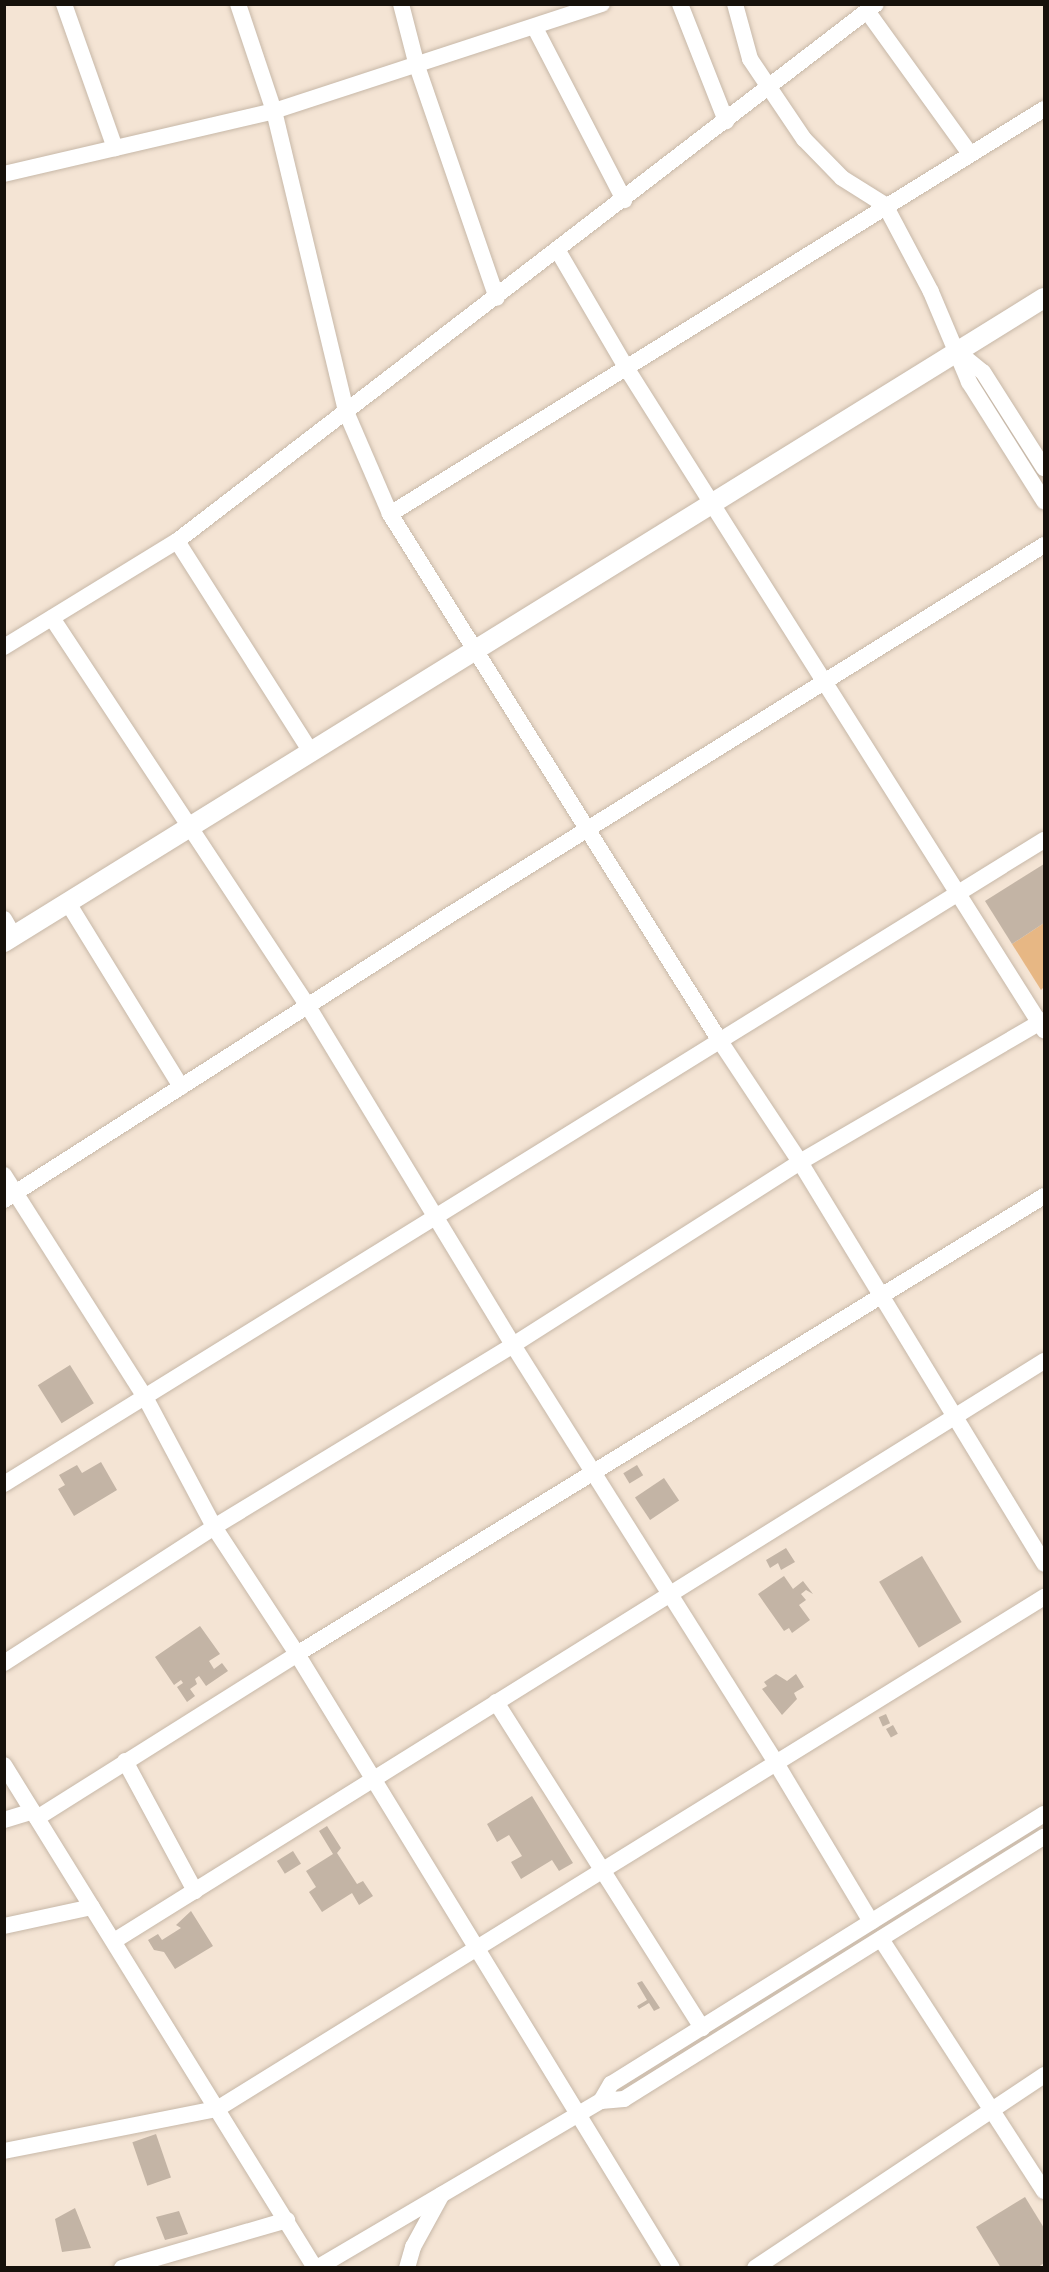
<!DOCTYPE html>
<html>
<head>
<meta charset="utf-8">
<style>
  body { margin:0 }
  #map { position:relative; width:1049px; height:2272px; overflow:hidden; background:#f4e4d4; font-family:"Fira Sans Condensed",sans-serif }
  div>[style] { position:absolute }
  .green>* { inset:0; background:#e7b784 }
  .building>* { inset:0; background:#c3b4a5; transform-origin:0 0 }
  .roads { filter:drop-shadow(0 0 2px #c7b8a8) drop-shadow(0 0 2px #c7b8a8) }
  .minor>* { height:16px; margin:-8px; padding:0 8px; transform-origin:8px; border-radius:8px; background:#fff }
  .tertiary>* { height:20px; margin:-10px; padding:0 10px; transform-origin:10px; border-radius:10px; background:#fff }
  span { translate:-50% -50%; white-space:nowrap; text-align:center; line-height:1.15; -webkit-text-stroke:6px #fdf3e9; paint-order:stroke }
  .frame { position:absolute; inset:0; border:6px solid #16110b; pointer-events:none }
</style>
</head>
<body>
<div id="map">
  <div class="green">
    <i style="clip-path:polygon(1044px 923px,1044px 987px,1041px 990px,1012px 944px)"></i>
  </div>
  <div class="building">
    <i style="clip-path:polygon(1044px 864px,1044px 923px,1012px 944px,985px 901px)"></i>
    <i style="left:70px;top:1365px;width:45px;height:38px;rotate:58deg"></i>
    <i style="clip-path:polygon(101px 1462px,117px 1490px,74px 1516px,58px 1489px,65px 1485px,59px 1475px,77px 1465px,82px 1473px)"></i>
    <i style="left:637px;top:1465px;width:12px;height:16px;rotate:59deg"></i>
    <i style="left:664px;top:1478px;width:27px;height:35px;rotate:56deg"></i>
    <i style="clip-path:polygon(786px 1548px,795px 1562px,781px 1570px,778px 1563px,770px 1568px,766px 1560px)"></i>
    <i style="left:922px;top:1556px;width:77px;height:50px;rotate:59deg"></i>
    <i style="clip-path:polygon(784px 1576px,793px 1589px,803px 1581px,813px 1594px,806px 1590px,801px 1594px,806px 1600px,799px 1605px,810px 1620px,792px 1633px,789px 1628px,784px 1631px,758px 1594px)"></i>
    <i style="clip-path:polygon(200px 1626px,220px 1654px,209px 1661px,214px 1669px,222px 1663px,228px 1671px,206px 1686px,199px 1676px,195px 1679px,197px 1684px,190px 1689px,195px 1696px,187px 1702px,177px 1687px,183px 1683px,181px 1680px,174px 1685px,155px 1657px)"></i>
    <i style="clip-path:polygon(776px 1674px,787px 1681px,796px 1674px,804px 1687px,794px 1693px,797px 1699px,782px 1715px,762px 1689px,767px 1686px,764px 1682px)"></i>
    <i style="left:886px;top:1714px;width:10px;height:8px;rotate:66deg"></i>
    <i style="left:893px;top:1725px;width:10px;height:8px;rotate:61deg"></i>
    <i style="clip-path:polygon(532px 1796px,573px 1863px,559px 1871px,552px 1860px,521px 1879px,511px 1862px,522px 1856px,509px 1835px,497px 1842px,487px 1824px)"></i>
    <i style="clip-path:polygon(327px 1826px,341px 1848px,337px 1853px,357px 1884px,363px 1881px,373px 1896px,359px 1905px,352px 1893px,322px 1912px,309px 1892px,316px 1887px,306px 1871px,333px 1854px,319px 1831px)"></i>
    <i style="left:293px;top:1851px;width:15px;height:19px;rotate:58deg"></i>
    <i style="clip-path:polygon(191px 1911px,213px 1946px,175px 1969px,164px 1952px,154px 1950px,148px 1940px,158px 1934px,162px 1940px,181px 1928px,176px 1925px)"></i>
    <i style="clip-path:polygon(642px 1981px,660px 2008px,654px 2011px,649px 2003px,639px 2009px,637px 2006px,647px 2000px,637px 1983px)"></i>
    <i style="left:156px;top:2134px;width:46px;height:25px;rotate:71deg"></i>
    <i style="clip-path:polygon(1025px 2197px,1044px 2228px,1044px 2263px,1037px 2268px,1001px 2268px,976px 2227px)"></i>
    <i style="clip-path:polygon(75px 2208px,91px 2248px,62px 2252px,55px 2219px)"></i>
    <i style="clip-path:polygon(179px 2211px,188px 2234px,165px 2240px,156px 2217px)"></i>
  </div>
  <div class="roads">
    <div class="minor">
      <i style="left:64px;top:4px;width:153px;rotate:70.5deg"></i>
      <i style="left:238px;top:4px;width:113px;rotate:71.4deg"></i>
      <i style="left:274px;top:111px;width:312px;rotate:76.5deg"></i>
      <i style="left:347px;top:414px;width:109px;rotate:66.7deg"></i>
      <i style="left:390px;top:514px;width:622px;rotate:57.95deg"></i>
      <i style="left:720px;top:1041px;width:145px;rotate:56.5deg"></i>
      <i style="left:800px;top:1162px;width:470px;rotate:58.7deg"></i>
      <i style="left:401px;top:4px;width:64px;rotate:75.5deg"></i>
      <i style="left:417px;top:66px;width:245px;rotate:71deg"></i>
      <i style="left:680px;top:4px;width:126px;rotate:68.5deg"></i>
      <i style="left:735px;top:4px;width:57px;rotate:74.7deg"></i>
      <i style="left:750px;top:59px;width:97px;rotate:56deg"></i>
      <i style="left:804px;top:139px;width:54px;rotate:45.7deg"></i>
      <i style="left:842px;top:178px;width:51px;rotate:32.1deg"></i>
      <i style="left:885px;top:205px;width:98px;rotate:62.1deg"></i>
      <i style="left:931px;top:292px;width:98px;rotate:67.1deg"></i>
      <i style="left:969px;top:382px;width:141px;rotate:57.8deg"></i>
      <i style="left:867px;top:11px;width:176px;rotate:54.2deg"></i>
      <i style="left:535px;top:28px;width:194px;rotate:62.6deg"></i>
      <i style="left:4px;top:174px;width:277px;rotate:-13.1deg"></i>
      <i style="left:274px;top:111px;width:345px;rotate:-18.1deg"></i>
      <i style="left:558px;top:251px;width:137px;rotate:59.7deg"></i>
      <i style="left:627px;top:369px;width:782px;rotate:57.75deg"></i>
      <i style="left:958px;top:352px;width:32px;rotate:39deg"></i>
      <i style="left:983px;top:372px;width:114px;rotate:57.6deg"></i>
      <i style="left:390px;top:514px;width:769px;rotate:-31.77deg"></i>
      <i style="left:177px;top:541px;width:250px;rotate:57.6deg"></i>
      <i style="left:52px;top:618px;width:467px;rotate:56.6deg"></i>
      <i style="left:309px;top:1008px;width:394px;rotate:58.8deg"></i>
      <i style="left:513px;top:1345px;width:494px;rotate:57.8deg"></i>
      <i style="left:776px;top:1763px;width:185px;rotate:59.1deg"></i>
      <i style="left:4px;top:647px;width:203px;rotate:-31.5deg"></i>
      <i style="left:177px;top:541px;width:881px;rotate:-37.53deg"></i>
      <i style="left:68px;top:903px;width:216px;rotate:58.4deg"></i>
      <i style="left:4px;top:919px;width:20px;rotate:60deg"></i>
      <i style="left:4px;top:1175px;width:263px;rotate:57.6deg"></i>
      <i style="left:145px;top:1397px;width:147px;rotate:62deg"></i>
      <i style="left:214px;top:1527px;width:152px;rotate:56.8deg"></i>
      <i style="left:297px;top:1654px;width:719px;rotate:58.59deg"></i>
      <i style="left:4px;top:1200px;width:527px;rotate:-32.6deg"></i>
      <i style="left:448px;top:916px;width:702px;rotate:-31.9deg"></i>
      <i style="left:4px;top:1484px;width:1223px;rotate:-31.77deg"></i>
      <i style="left:4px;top:1663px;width:250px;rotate:-32.9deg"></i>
      <i style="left:214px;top:1527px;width:350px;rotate:-31.3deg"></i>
      <i style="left:513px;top:1345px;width:340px;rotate:-32.5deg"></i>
      <i style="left:800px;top:1162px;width:282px;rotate:-30.2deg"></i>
      <i style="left:496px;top:1702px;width:386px;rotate:57.7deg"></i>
      <i style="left:125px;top:1761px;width:148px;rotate:61.7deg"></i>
      <i style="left:4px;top:1765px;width:591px;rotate:58.27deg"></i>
      <i style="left:37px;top:1818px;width:307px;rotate:-32.2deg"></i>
      <i style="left:297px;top:1654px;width:876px;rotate:-31.51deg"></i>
      <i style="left:4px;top:1820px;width:30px;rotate:-17deg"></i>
      <i style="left:4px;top:1926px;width:90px;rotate:-12.2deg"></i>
      <i style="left:881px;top:1939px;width:300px;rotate:57.1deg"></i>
      <i style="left:114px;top:1941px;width:1096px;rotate:-31.95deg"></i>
      <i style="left:601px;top:2101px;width:20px;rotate:-60deg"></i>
      <i style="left:611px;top:2084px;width:510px;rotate:-31.95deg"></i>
      <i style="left:4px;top:2151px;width:217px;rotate:-11.2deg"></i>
      <i style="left:217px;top:2109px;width:973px;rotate:-31.76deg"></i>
      <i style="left:122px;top:2268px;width:172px;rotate:-16.2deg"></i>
      <i style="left:317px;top:2268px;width:329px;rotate:-30.5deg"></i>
      <i style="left:601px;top:2101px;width:23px;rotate:-5deg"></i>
      <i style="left:624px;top:2099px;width:495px;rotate:-32deg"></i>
      <i style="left:407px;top:2268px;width:22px;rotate:-74deg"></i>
      <i style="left:413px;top:2247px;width:60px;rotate:-61.3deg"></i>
      <i style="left:755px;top:2268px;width:348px;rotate:-33.7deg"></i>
    </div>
    <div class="tertiary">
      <i style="left:4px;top:942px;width:1223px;rotate:-31.77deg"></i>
    </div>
  </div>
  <div class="frame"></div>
</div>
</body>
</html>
